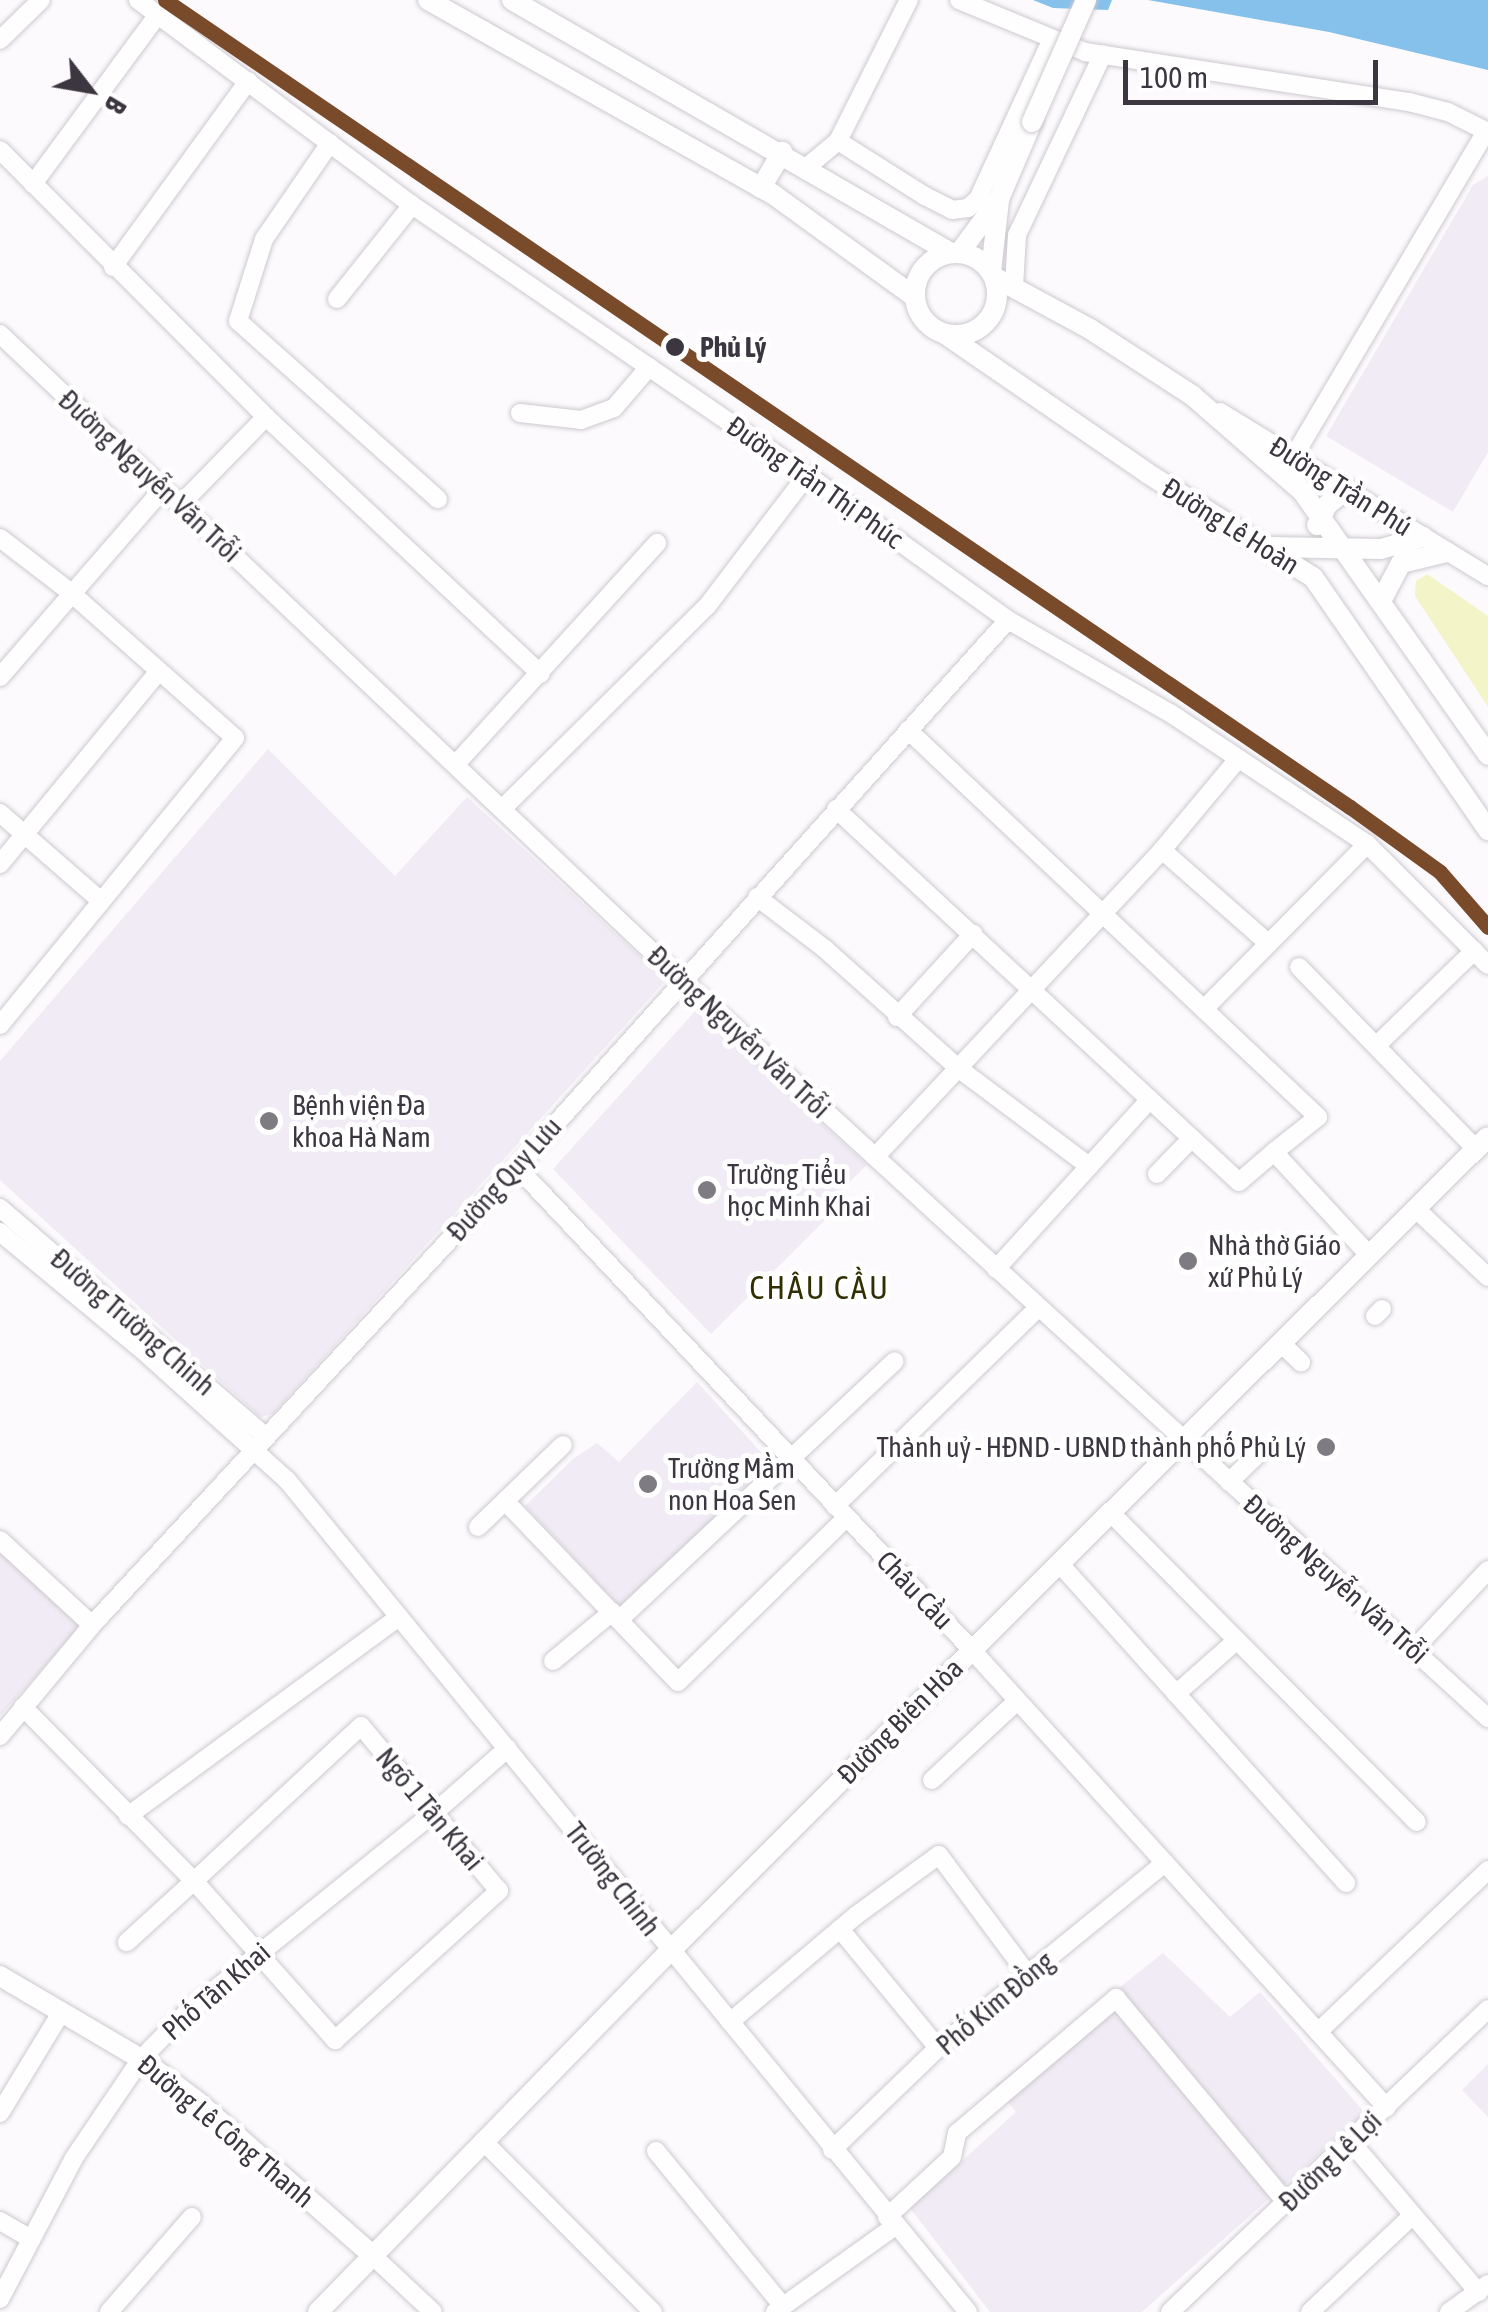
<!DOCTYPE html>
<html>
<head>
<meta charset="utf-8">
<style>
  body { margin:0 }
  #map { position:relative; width:1488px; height:2312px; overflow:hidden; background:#fcfafd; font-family:"Asap Condensed",sans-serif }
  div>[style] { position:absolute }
  .built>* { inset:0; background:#f0ebf4 }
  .green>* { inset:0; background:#f3f4c7 }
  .water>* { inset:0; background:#86c1eb }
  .roads { filter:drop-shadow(0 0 2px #cdc9cf) drop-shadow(0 0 2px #cdc9cf) }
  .minor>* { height:18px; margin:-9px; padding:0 9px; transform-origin:9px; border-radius:9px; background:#fffeff }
  .major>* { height:20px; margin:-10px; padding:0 10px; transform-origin:10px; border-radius:10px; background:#fffeff }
  .major>.ring { margin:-10px; padding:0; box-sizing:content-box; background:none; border:20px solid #fffeff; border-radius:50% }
  .bridges { filter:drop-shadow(0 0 2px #cdc9cf) drop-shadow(0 0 2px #cdc9cf) }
  .major-bridge>* { height:20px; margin:-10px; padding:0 10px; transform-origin:10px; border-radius:10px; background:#fffeff }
  .rail-1>* { height:15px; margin:-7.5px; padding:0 7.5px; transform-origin:7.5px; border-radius:7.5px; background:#7a4b2a }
  .dots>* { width:28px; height:28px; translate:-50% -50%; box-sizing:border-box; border:5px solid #fff; border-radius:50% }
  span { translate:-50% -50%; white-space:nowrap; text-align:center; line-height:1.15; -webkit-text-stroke:10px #fff; paint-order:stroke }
  .stop-label { font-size:28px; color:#3c3640; font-weight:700 }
  .left { translate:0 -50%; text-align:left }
  .street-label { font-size:28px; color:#3c3640 }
  .poi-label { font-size:28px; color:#3c3640 }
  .right { translate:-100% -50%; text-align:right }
  .quarter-label { font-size:32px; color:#312f03; letter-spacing:2.5px }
  .north { position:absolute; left:40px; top:40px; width:100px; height:100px; -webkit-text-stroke:8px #fff; paint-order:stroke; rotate:121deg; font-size:28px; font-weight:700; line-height:40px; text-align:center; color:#3c3640 }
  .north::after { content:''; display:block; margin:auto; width:35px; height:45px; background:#3c3640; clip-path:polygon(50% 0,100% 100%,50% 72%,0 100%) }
  .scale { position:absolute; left:1123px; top:60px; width:255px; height:45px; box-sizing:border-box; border:5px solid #3c3640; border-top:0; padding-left:12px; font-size:30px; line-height:35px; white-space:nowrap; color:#3c3640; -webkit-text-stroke:8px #fff; paint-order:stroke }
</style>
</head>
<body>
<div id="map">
  <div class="built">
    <i style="clip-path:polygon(1488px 176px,1488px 452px,1453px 512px,1326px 436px,1473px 185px)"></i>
    <i style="clip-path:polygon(268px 749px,395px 876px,467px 797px,666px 980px,273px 1414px,260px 1417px,0 1180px,0 1061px)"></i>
    <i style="clip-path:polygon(697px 1009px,867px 1165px,820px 1210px,825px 1220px,711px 1334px,553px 1169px)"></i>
    <i style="clip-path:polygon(697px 1382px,770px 1462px,626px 1608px,618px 1605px,525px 1506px,573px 1459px,597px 1443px,619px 1462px)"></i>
    <i style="clip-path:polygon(0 1550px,80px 1627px,0 1716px)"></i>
    <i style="clip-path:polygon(1163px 1953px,1230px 2017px,1260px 1992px,1365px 2113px,1142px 2312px,990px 2312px,910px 2208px,1016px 2112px,995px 2086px)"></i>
    <i style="clip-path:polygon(1488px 2064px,1488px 2117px,1462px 2090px)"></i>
  </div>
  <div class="green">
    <i style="clip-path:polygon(1427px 574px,1488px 616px,1488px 707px,1415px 596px,1416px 581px)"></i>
  </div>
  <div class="water">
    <i style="clip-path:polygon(1033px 0,1112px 0,1108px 10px,1053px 8px)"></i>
    <i style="clip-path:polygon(1148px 0,1488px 0,1488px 70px,1329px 32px)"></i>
  </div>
  <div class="roads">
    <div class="minor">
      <i style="left:138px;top:0;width:342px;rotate:36.8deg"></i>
      <i style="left:412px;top:205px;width:492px;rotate:34.4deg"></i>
      <i style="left:818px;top:483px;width:234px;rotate:35.8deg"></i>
      <i style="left:1008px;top:620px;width:187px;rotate:29.9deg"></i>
      <i style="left:1170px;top:713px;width:237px;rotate:33.6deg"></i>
      <i style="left:1367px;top:844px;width:171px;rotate:45deg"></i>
      <i style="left:959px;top:0;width:136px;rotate:22.4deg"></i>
      <i style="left:1085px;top:52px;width:328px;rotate:8.8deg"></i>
      <i style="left:1409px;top:102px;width:40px;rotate:14.4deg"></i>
      <i style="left:1448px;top:112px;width:45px;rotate:26.6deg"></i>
      <i style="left:0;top:40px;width:57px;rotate:-44.3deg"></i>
      <i style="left:838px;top:141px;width:103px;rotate:32.3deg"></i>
      <i style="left:925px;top:196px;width:30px;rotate:27deg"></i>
      <i style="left:952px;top:210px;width:16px;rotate:-7deg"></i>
      <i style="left:968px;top:208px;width:13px;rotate:-42deg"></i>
      <i style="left:978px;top:199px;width:176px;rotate:-65.2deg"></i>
      <i style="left:330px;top:143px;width:116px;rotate:124.5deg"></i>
      <i style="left:264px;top:239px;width:86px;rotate:107.6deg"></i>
      <i style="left:238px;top:321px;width:268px;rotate:41.7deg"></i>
      <i style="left:0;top:150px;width:377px;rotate:45.1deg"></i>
      <i style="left:266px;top:417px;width:376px;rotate:43.1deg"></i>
      <i style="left:807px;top:167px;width:40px;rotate:-40deg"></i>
      <i style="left:838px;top:141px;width:158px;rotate:-63.3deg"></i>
      <i style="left:33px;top:184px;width:212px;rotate:-53.6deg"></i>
      <i style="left:113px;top:267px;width:230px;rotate:-54deg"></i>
      <i style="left:1014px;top:287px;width:52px;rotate:-86.7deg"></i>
      <i style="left:1017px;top:235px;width:200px;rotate:-64.6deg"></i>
      <i style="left:337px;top:299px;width:120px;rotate:-51.4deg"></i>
      <i style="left:0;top:334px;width:939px;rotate:43.45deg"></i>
      <i style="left:682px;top:980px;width:1093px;rotate:42.48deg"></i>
      <i style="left:1220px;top:412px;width:314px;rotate:31.5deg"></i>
      <i style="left:520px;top:413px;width:61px;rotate:6.5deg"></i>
      <i style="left:581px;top:420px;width:35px;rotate:-20deg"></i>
      <i style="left:614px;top:408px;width:54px;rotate:-49.5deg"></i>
      <i style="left:1294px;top:456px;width:377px;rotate:-59.4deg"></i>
      <i style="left:180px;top:505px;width:123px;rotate:-45.7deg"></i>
      <i style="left:0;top:538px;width:88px;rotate:37.6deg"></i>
      <i style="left:70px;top:592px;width:220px;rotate:41.5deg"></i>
      <i style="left:235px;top:738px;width:371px;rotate:129.3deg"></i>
      <i style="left:0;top:677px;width:249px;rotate:-49.1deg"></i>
      <i style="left:908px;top:730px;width:564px;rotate:43.35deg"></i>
      <i style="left:1318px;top:1117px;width:56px;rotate:141.5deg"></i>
      <i style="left:1274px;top:1152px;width:140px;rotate:47.3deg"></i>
      <i style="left:456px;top:764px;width:299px;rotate:-47.7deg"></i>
      <i style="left:503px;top:808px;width:289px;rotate:-44.7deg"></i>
      <i style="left:708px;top:605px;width:163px;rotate:-52.7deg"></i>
      <i style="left:836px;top:809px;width:549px;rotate:42.79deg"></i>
      <i style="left:1239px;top:1182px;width:46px;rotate:-40.6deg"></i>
      <i style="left:0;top:813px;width:134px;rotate:41.1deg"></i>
      <i style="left:1162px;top:850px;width:141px;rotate:41.3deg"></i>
      <i style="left:0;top:864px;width:250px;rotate:-50.5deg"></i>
      <i style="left:757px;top:897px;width:86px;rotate:37.4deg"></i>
      <i style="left:825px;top:949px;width:178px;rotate:41.8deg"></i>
      <i style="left:958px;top:1068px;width:164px;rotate:36.8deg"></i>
      <i style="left:1299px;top:967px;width:254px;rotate:45.8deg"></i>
      <i style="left:1204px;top:1009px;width:232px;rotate:-45.3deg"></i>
      <i style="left:897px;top:1017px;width:113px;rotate:-47.5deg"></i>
      <i style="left:1378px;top:1044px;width:134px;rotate:-44.1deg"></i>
      <i style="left:875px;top:1157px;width:420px;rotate:-46.9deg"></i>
      <i style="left:1162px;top:850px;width:119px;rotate:-50.1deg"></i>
      <i style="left:517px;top:1167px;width:662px;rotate:46.71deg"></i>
      <i style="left:971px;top:1649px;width:619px;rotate:47.81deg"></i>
      <i style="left:1157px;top:1174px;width:50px;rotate:-45.8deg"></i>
      <i style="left:0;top:1208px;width:350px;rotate:40.7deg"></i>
      <i style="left:1416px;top:1209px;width:99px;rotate:43.4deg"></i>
      <i style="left:0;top:1232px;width:192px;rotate:39.7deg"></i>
      <i style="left:148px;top:1355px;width:187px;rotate:42deg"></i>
      <i style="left:287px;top:1480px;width:1075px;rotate:50.7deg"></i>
      <i style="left:996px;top:1269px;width:229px;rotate:-47.8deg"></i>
      <i style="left:1375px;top:1316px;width:10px;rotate:-45deg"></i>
      <i style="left:1281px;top:1343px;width:28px;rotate:44deg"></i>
      <i style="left:1229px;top:1482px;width:40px;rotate:-44deg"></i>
      <i style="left:505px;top:1501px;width:250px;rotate:46.3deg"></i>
      <i style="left:678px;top:1682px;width:235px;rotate:-44.3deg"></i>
      <i style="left:835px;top:1506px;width:284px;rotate:-44.3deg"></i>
      <i style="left:1110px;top:1512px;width:436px;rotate:45.3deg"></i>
      <i style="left:478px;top:1527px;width:118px;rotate:-44deg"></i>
      <i style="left:0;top:1540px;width:125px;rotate:42.7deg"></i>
      <i style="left:1059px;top:1563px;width:430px;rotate:48.1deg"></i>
      <i style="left:619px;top:1620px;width:378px;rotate:-43.2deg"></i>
      <i style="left:1413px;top:1650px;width:110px;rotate:-46.8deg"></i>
      <i style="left:553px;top:1661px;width:77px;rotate:-39.7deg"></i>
      <i style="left:1176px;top:1694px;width:81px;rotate:-41.5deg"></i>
      <i style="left:23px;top:1707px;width:244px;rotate:45.5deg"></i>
      <i style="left:194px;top:1881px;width:213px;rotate:48.4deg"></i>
      <i style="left:335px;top:2040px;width:222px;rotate:-42.3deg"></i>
      <i style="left:499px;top:1891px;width:215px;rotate:-129.9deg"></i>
      <i style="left:361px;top:1726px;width:228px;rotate:137.1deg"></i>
      <i style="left:194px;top:1881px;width:91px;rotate:137.7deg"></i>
      <i style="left:0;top:1736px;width:144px;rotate:-50.3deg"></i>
      <i style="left:92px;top:1625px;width:625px;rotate:-47.14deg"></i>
      <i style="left:517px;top:1167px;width:735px;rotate:-48.09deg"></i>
      <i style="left:932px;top:1780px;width:116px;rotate:-42.9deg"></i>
      <i style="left:128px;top:1816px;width:336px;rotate:-36.3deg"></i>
      <i style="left:840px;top:1929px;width:154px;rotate:50.5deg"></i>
      <i style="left:730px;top:2022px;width:167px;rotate:-40.2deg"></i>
      <i style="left:858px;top:1914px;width:100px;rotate:-36.1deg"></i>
      <i style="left:939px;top:1855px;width:149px;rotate:53.4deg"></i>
      <i style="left:1318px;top:2032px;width:235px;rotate:-43.6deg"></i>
      <i style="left:0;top:2113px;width:119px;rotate:-58.7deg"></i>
      <i style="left:483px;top:2141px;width:241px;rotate:45.2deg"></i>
      <i style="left:1351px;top:2142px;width:197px;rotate:49.7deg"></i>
      <i style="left:832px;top:2150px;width:147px;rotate:-43.9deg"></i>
      <i style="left:938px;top:2048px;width:293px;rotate:-39.2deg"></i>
      <i style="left:656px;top:2151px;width:200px;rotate:50.7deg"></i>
      <i style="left:887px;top:2217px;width:88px;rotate:-42.7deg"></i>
      <i style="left:952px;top:2157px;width:25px;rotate:-78deg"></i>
      <i style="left:957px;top:2133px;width:209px;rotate:-40.3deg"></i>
      <i style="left:1116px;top:1998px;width:267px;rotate:50.2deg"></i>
      <i style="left:0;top:2221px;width:36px;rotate:30deg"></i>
      <i style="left:372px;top:2255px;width:83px;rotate:43.1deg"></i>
      <i style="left:0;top:2299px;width:159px;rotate:-62.3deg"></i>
      <i style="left:74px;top:2158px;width:120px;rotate:-55.9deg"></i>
      <i style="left:141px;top:2059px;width:66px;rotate:-45.6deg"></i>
      <i style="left:187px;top:2012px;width:317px;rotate:-38.9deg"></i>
      <i style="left:434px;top:1813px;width:98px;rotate:-41.3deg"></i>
      <i style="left:109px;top:2312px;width:126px;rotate:-48.9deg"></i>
      <i style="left:775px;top:2312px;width:148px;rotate:-35.6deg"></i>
      <i style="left:1170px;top:2312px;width:439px;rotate:-43.6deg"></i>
      <i style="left:1310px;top:2312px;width:141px;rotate:-43.3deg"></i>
      <i style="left:1449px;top:2312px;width:48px;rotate:-35.7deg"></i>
    </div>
    <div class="major">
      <i style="left:428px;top:0;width:397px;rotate:29.4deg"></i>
      <i style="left:774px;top:195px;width:174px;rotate:35.9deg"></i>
      <i style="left:512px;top:0;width:507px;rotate:29.96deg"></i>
      <i style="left:761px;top:188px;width:42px;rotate:-59.7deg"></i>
      <i style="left:960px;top:252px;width:66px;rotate:-53.7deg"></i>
      <i style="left:999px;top:199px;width:84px;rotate:-66.8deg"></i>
      <i class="ring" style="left:915px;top:253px;width:62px;height:62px"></i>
      <i style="left:991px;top:271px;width:70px;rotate:-83.5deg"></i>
      <i style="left:994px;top:277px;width:109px;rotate:28.4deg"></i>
      <i style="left:1090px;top:329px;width:123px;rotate:33deg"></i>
      <i style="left:1193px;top:396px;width:145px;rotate:41.1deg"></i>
      <i style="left:1302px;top:491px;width:323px;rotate:54.8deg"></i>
      <i style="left:945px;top:334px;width:245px;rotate:34.5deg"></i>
      <i style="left:1147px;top:473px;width:196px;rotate:32.1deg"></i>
      <i style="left:1313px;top:577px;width:308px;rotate:55.3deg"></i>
      <i style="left:1317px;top:525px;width:22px;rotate:-63deg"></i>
      <i style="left:1327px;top:505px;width:26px;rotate:-39deg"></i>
      <i style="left:1267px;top:547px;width:114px;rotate:1deg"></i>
      <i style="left:1381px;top:549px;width:44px;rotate:-15.9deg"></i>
      <i style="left:1381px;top:601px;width:43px;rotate:-62.2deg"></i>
      <i style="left:1401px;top:563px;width:47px;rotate:-13.4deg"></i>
      <i style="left:0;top:1976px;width:164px;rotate:30.5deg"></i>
      <i style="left:141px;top:2059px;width:71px;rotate:37deg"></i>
      <i style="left:198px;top:2102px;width:232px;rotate:41.3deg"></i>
      <i style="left:318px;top:2312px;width:503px;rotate:-45.73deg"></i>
      <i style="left:669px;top:1952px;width:1155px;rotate:-44.86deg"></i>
    </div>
  </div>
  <div class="bridges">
    <div class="major-bridge">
      <i style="left:1032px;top:122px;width:133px;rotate:-66.1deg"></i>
    </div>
  </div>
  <div class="rail-1">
    <i style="left:165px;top:0;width:1434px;rotate:34.26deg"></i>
    <i style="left:1350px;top:807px;width:111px;rotate:35.8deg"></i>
    <i style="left:1440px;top:872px;width:73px;rotate:48.9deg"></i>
  </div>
  <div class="dots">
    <i style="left:675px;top:347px;background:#3c3640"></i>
    <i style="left:269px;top:1121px;background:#7f7b82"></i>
    <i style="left:707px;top:1190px;background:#7f7b82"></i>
    <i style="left:1188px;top:1261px;background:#7f7b82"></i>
    <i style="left:1326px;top:1447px;background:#7f7b82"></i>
    <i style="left:648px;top:1484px;background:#7f7b82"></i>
  </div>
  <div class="stop-label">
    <span class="left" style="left:700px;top:347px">Phủ Lý</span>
  </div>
  <div class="street-label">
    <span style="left:150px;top:476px;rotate:43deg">Đường Nguyễn Văn Trỗi</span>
    <span style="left:815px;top:482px;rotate:35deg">Đường Trần Thị Phúc</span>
    <span style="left:1341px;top:486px;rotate:32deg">Đường Trần Phú</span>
    <span style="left:1231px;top:526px;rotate:32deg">Đường Lê Hoàn</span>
    <span style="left:739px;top:1032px;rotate:43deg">Đường Nguyễn Văn Trỗi</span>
    <span style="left:504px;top:1179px;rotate:-48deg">Đường Quy Lưu</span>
    <span style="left:133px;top:1322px;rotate:41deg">Đường Trường Chinh</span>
    <span style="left:1336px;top:1579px;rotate:42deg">Đường Nguyễn Văn Trỗi</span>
    <span style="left:915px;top:1590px;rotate:46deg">Châu Cầu</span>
    <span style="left:900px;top:1721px;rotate:-45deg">Đường Biên Hòa</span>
    <span style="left:430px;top:1809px;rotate:50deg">Ngõ 1 Tân Khai</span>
    <span style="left:613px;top:1879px;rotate:52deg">Trường Chinh</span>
    <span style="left:216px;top:1991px;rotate:-41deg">Phố Tân Khai</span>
    <span style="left:995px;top:2003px;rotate:-40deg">Phố Kim Đồng</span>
    <span style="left:226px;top:2131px;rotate:40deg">Đường Lê Công Thanh</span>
    <span style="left:1330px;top:2161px;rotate:-44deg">Đường Lê Lợi</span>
  </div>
  <div class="poi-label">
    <span class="left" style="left:292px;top:1121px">Bệnh viện Đa<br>khoa Hà Nam</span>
    <span class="left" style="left:727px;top:1190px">Trường Tiểu<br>học Minh Khai</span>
    <span class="left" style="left:1208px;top:1261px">Nhà thờ Giáo<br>xứ Phủ Lý</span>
    <span class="right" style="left:1306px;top:1447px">Thành uỷ - HĐND - UBND thành phố Phủ Lý</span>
    <span class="left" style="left:668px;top:1484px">Trường Mầm<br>non Hoa Sen</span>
  </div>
  <div class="quarter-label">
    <span style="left:820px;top:1288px">CHÂU CẦU</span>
  </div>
  <div class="north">B</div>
  <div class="scale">100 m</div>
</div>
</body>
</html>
